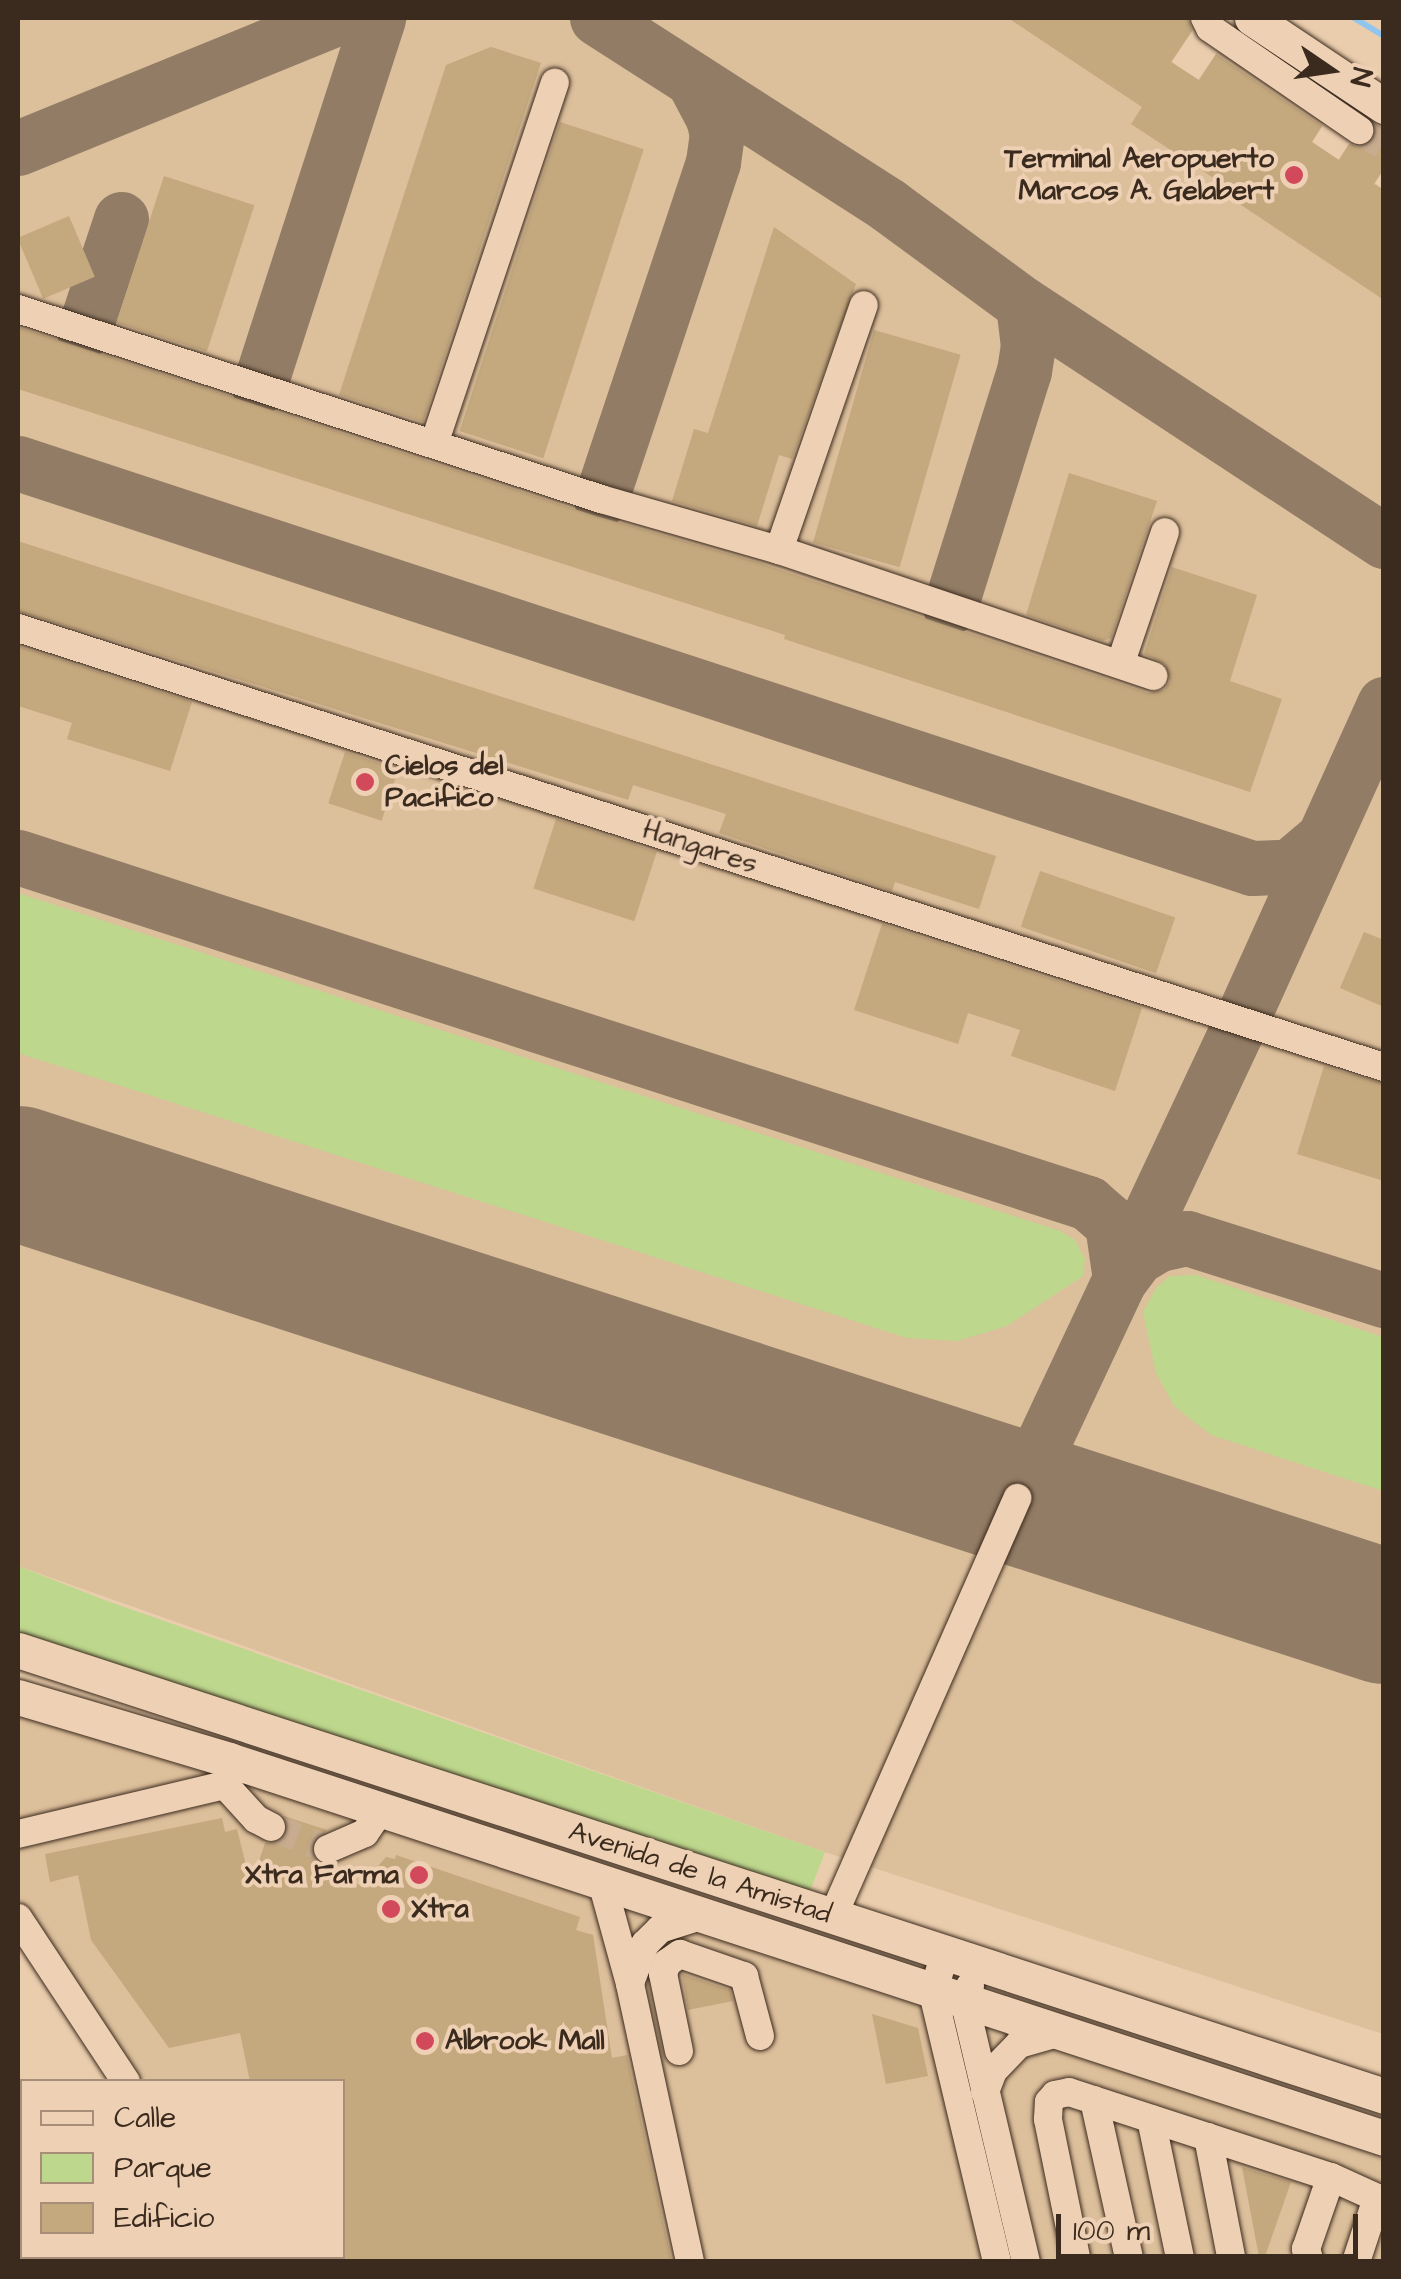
<!DOCTYPE html>
<html>
<head>
<meta charset="utf-8">
<style>
  body { margin:0 }
  #map { position:relative; width:1401px; height:2279px; overflow:hidden; background:#eacdac; font-family:"Architects Daughter",sans-serif }
  div>[style] { position:absolute }
  .built>* { inset:0; background:#dcbf9b }
  .green>* { inset:0; background:#bdd78d }
  .stream>* { height:6px; margin:-3px; padding:0 3px; transform-origin:3px; border-radius:3px; background:#90c5ee }
  .taxiway>* { height:55px; margin:-27.5px; padding:0 27.5px; transform-origin:27.5px; border-radius:27.5px; background:#927c65 }
  .runway>* { height:135px; margin:-67.5px; padding:0 67.5px; transform-origin:67.5px; border-radius:67.5px; background:#927c65 }
  .building>* { inset:0; background:#c4a87e; transform-origin:0 0 }
  .minor-tunnel>* { height:28px; margin-top:-14px; transform-origin:0; background:repeating-linear-gradient(90deg,#c7ac90 0 28px,transparent 0 42px) }
  .roads { filter:drop-shadow(0 0 2px #3b2a1e) drop-shadow(0 0 2px #3b2a1e) }
  .minor>* { height:28px; margin:-14px; padding:0 14px; transform-origin:14px; border-radius:14px; background:#eed1b4 }
  .major>* { height:35px; margin:-17.5px; padding:0 17.5px; transform-origin:17.5px; border-radius:17.5px; background:#eed1b4 }
  .highway>* { height:42px; margin:-21px; padding:0 21px; transform-origin:21px; border-radius:21px; background:#eed1b4 }
  .dots>* { width:28px; height:28px; translate:-50% -50%; box-sizing:border-box; border:5px solid #eed1b4; border-radius:50% }
  span { translate:-50% -50%; white-space:nowrap; text-align:center; line-height:1.15; -webkit-text-stroke:8px #eed1b4; paint-order:stroke }
  .poi-label { font-size:28px; color:#3b2a1e; font-weight:700 }
  .right { translate:-100% -50%; text-align:right }
  .left { translate:0 -50%; text-align:left }
  .street-label { font-size:28px; color:#3b2a1e }
  .frame { position:absolute; inset:0; border:20px solid #3b2a1e; pointer-events:none }
  .legend { position:absolute; left:20px; top:2079px; width:325px; height:180px; box-sizing:border-box; background:#eed1b4; border:2px solid #a68e78; margin:0; padding:12px 18px; list-style:none; font-size:30px; color:#3b2a1e }
  .legend li { display:flex; align-items:center; gap:20px; height:50px }
  .legend b { width:50px; border:2px solid #a68e78 }
  .north { position:absolute; left:1281px; top:20px; width:100px; height:100px; -webkit-text-stroke:8px #eed1b4; paint-order:stroke; rotate:103deg; font-size:28px; font-weight:700; line-height:40px; text-align:center; color:#3b2a1e }
  .north::after { content:''; display:block; margin:auto; width:35px; height:45px; background:#3b2a1e; clip-path:polygon(50% 0,100% 100%,50% 72%,0 100%) }
  .scale { position:absolute; left:1056px; top:2214px; width:302px; height:45px; box-sizing:border-box; border:5px solid #3b2a1e; border-top:0; padding-left:12px; font-size:30px; line-height:35px; white-space:nowrap; color:#3b2a1e; -webkit-text-stroke:8px #eed1b4; paint-order:stroke }
</style>
</head>
<body>
<div id="map">
  <div class="built">
    <i style="clip-path:polygon(18px 18px,1194px 18px,1199px 21px,1172px 62px,1198px 80px,1218px 51px,1326px 121px,1312px 142px,1338px 160px,1367px 117px,1383px 129px,1383px 169px,1375px 183px,1384px 190px,1383px 2034px,825px 1852px,18px 1566px)"></i>
    <i style="clip-path:polygon(18px 1709px,1383px 2138px,1383px 2261px,275px 2261px,271px 2257px,342px 2256px,342px 2082px,127px 2081px,18px 1901px)"></i>
  </div>
  <div class="green">
    <i style="clip-path:polygon(18px 893px,1060px 1231px,1075px 1240px,1085px 1259px,1083px 1276px,1007px 1326px,957px 1341px,907px 1338px,18px 1053px)"></i>
    <i style="clip-path:polygon(1196px 1275px,1383px 1337px,1383px 1491px,1211px 1435px,1174px 1406px,1156px 1373px,1143px 1312px,1156px 1288px,1170px 1276px)"></i>
    <i style="clip-path:polygon(18px 1566px,107px 1601px,825px 1852px,810px 1891px,18px 1636px)"></i>
  </div>
  <div class="stream">
    <i style="left:1354px;top:18px;width:35px;rotate:31deg"></i>
  </div>
  <div class="taxiway">
    <i style="left:597px;top:18px;width:346px;rotate:32.7deg"></i>
    <i style="left:888px;top:205px;width:167px;rotate:36.3deg"></i>
    <i style="left:1023px;top:304px;width:432px;rotate:33.3deg"></i>
    <i style="left:18px;top:148px;width:344px;rotate:-22.2deg"></i>
    <i style="left:84px;top:331px;width:118px;rotate:-71.7deg"></i>
    <i style="left:259px;top:387px;width:388px;rotate:-72.1deg"></i>
    <i style="left:18px;top:463px;width:1299px;rotate:18.17deg"></i>
    <i style="left:1252px;top:868px;width:37px;rotate:-2deg"></i>
    <i style="left:1289px;top:867px;width:43px;rotate:-40.3deg"></i>
    <i style="left:601px;top:499px;width:355px;rotate:-71.6deg"></i>
    <i style="left:713px;top:162px;width:27px;rotate:-82deg"></i>
    <i style="left:717px;top:135px;width:17px;rotate:-103deg"></i>
    <i style="left:713px;top:118px;width:43px;rotate:-117.8deg"></i>
    <i style="left:950px;top:607px;width:247px;rotate:-72.6deg"></i>
    <i style="left:1024px;top:371px;width:25px;rotate:-81deg"></i>
    <i style="left:1028px;top:346px;width:42px;rotate:-96.8deg"></i>
    <i style="left:18px;top:857px;width:1125px;rotate:17.92deg"></i>
    <i style="left:1088px;top:1203px;width:32px;rotate:41deg"></i>
    <i style="left:1112px;top:1224px;width:56px;rotate:81.7deg"></i>
    <i style="left:1121px;top:1278px;width:26px;rotate:-53deg"></i>
    <i style="left:1137px;top:1257px;width:26px;rotate:-31deg"></i>
    <i style="left:1159px;top:1244px;width:29px;rotate:-12deg"></i>
    <i style="left:1187px;top:1238px;width:207px;rotate:17.5deg"></i>
    <i style="left:1017px;top:1498px;width:527px;rotate:-64.85deg"></i>
    <i style="left:1241px;top:1021px;width:348px;rotate:-65.7deg"></i>
  </div>
  <div class="runway">
    <i style="left:18px;top:1173px;width:1436px;rotate:17.97deg"></i>
  </div>
  <div class="building">
    <i style="clip-path:polygon(1008px 18px,1188px 18px,1192px 31px,1171px 62px,1199px 80px,1216px 54px,1322px 126px,1312px 142px,1339px 160px,1349px 144px,1359px 147px,1373px 141px,1375px 125px,1384px 129px,1384px 169px,1374px 184px,1384px 190px,1384px 300px,1214px 187px,1218px 181px,1131px 124px,1142px 107px)"></i>
    <i style="clip-path:polygon(491px 47px,541px 63px,423px 422px,339px 395px,446px 65px)"></i>
    <i style="left:560px;top:122px;width:88px;height:325px;rotate:18deg"></i>
    <i style="left:164px;top:176px;width:95px;height:154px;rotate:18deg"></i>
    <i style="left:69px;top:216px;width:66px;height:56px;rotate:67deg"></i>
    <i style="clip-path:polygon(774px 227px,856px 284px,792px 459px,779px 455px,757px 526px,672px 501px,694px 429px,708px 433px)"></i>
    <i style="clip-path:polygon(18px 327px,596px 516px,757px 562px,1148px 693px,1164px 690px,1170px 681px,1165px 664px,1144px 654px,1172px 567px,1257px 595px,1230px 681px,1282px 699px,1250px 792px,784px 639px,785px 635px,18px 389px)"></i>
    <i style="left:874px;top:330px;width:90px;height:221px;rotate:16deg"></i>
    <i style="clip-path:polygon(1069px 473px,1157px 501px,1111px 638px,1103px 641px,1026px 615px)"></i>
    <i style="clip-path:polygon(18px 541px,996px 856px,979px 909px,895px 882px,892px 891px,719px 833px,726px 814px,633px 785px,628px 800px,18px 611px)"></i>
    <i style="clip-path:polygon(18px 646px,192px 702px,170px 771px,67px 739px,72px 723px,18px 706px)"></i>
    <i style="left:345px;top:752px;width:56px;height:54px;rotate:18deg"></i>
    <i style="left:556px;top:819px;width:106px;height:73px;rotate:18deg"></i>
    <i style="left:1040px;top:871px;width:143px;height:59px;rotate:19deg"></i>
    <i style="clip-path:polygon(882px 924px,1142px 1008px,1115px 1091px,1011px 1056px,1020px 1030px,968px 1013px,958px 1044px,854px 1010px)"></i>
    <i style="clip-path:polygon(1364px 932px,1384px 940px,1384px 1007px,1340px 988px)"></i>
    <i style="clip-path:polygon(1324px 1066px,1384px 1084px,1384px 1181px,1297px 1154px)"></i>
    <i style="clip-path:polygon(284px 1816px,327px 1830px,311px 1846px,312px 1857px,323px 1865px,321px 1872px,369px 1888px,379px 1865px,386px 1857px,395px 1859px,396px 1855px,580px 1917px,576px 1930px,593px 1935px,612px 2058px,627px 2055px,672px 2262px,342px 2262px,342px 2082px,250px 2082px,240px 2033px,169px 2048px,91px 1940px,78px 1875px,50px 1882px,45px 1854px,222px 1818px,225px 1832px,237px 1829px,251px 1885px,265px 1843px,279px 1842px,287px 1834px)"></i>
    <i style="clip-path:polygon(682px 1974px,730px 1990px,733px 2001px,688px 2010px)"></i>
    <i style="clip-path:polygon(872px 2014px,918px 2028px,928px 2076px,886px 2084px)"></i>
    <i style="clip-path:polygon(1242px 2167px,1291px 2182px,1263px 2262px,1260px 2262px)"></i>
  </div>
  <div class="minor-tunnel">
    <i style="left:1359px;top:130px;width:30px;rotate:33deg"></i>
    <i style="left:271px;top:1827px;width:61px;rotate:21.1deg"></i>
  </div>
  <div class="roads">
    <div class="minor">
      <i style="left:1205px;top:18px;width:11px;rotate:63deg"></i>
      <i style="left:1210px;top:28px;width:181px;rotate:34.4deg"></i>
      <i style="left:18px;top:309px;width:613px;rotate:18.05deg"></i>
      <i style="left:601px;top:499px;width:185px;rotate:16deg"></i>
      <i style="left:779px;top:550px;width:395px;rotate:18.6deg"></i>
      <i style="left:434px;top:444px;width:381px;rotate:-71.5deg"></i>
      <i style="left:779px;top:550px;width:259px;rotate:-70.9deg"></i>
      <i style="left:18px;top:628px;width:1435px;rotate:17.82deg"></i>
      <i style="left:1121px;top:662px;width:137px;rotate:-71.3deg"></i>
      <i style="left:18px;top:1834px;width:213px;rotate:-13.3deg"></i>
      <i style="left:225px;top:1785px;width:46px;rotate:47.6deg"></i>
      <i style="left:256px;top:1819px;width:17px;rotate:28deg"></i>
      <i style="left:328px;top:1849px;width:40px;rotate:-23.4deg"></i>
      <i style="left:365px;top:1833px;width:29px;rotate:-56deg"></i>
      <i style="left:602px;top:1882px;width:106px;rotate:74.6deg"></i>
      <i style="left:630px;top:1984px;width:284px;rotate:77.8deg"></i>
      <i style="left:833px;top:1916px;width:457px;rotate:-66.2deg"></i>
      <i style="left:18px;top:1918px;width:196px;rotate:56.6deg"></i>
      <i style="left:945px;top:1953px;width:42px;rotate:106.7deg"></i>
      <i style="left:933px;top:1993px;width:277px;rotate:76.6deg"></i>
      <i style="left:630px;top:1983px;width:42px;rotate:-69deg"></i>
      <i style="left:645px;top:1944px;width:21px;rotate:-45deg"></i>
      <i style="left:660px;top:1929px;width:43px;rotate:-17.6deg"></i>
      <i style="left:970px;top:1986px;width:19px;rotate:106deg"></i>
      <i style="left:965px;top:2004px;width:265px;rotate:76.7deg"></i>
      <i style="left:679px;top:2051px;width:79px;rotate:-101.7deg"></i>
      <i style="left:663px;top:1974px;width:12px;rotate:-70deg"></i>
      <i style="left:667px;top:1963px;width:16px;rotate:-35deg"></i>
      <i style="left:680px;top:1954px;width:68px;rotate:19deg"></i>
      <i style="left:744px;top:1976px;width:62px;rotate:75.1deg"></i>
      <i style="left:985px;top:2092px;width:22px;rotate:-69deg"></i>
      <i style="left:993px;top:2071px;width:37px;rotate:-46deg"></i>
      <i style="left:1019px;top:2044px;width:41px;rotate:-15.8deg"></i>
      <i style="left:1094px;top:2100px;width:166px;rotate:77.5deg"></i>
      <i style="left:1151px;top:2119px;width:146px;rotate:78.2deg"></i>
      <i style="left:1208px;top:2137px;width:127px;rotate:79.1deg"></i>
      <i style="left:236px;top:2256px;width:7px;rotate:56deg"></i>
      <i style="left:271px;top:2256px;width:7px;rotate:56deg"></i>
      <i style="left:1077px;top:2262px;width:146px;rotate:-101.5deg"></i>
      <i style="left:1048px;top:2119px;width:17px;rotate:-87deg"></i>
      <i style="left:1049px;top:2102px;width:9px;rotate:-49deg"></i>
      <i style="left:1055px;top:2095px;width:14px;rotate:-12deg"></i>
      <i style="left:1069px;top:2092px;width:275px;rotate:18deg"></i>
      <i style="left:1331px;top:2177px;width:58px;rotate:24.4deg"></i>
      <i style="left:1310px;top:2262px;width:14px;rotate:-107deg"></i>
      <i style="left:1306px;top:2249px;width:76px;rotate:-70.9deg"></i>
      <i style="left:1356px;top:2262px;width:67px;rotate:-71.8deg"></i>
    </div>
    <div class="major">
      <i style="left:1252px;top:18px;width:159px;rotate:33.7deg"></i>
      <i style="left:18px;top:1650px;width:1437px;rotate:18.08deg"></i>
      <i style="left:18px;top:1697px;width:220px;rotate:16.6deg"></i>
      <i style="left:229px;top:1760px;width:1215px;rotate:18.12deg"></i>
    </div>
    <div class="highway">
      <i style="left:18px;top:2132px;width:8px;rotate:60deg"></i>
      <i style="left:18px;top:2201px;width:8px;rotate:60deg"></i>
      <i style="left:56px;top:2256px;width:7px;rotate:56deg"></i>
      <i style="left:103px;top:2256px;width:7px;rotate:63deg"></i>
    </div>
  </div>
  <div class="dots">
    <i style="left:1294px;top:175px;background:#d1495b"></i>
    <i style="left:365px;top:782px;background:#d1495b"></i>
    <i style="left:419px;top:1875px;background:#d1495b"></i>
    <i style="left:391px;top:1909px;background:#d1495b"></i>
    <i style="left:425px;top:2041px;background:#d1495b"></i>
  </div>
  <div class="poi-label">
    <span class="right" style="left:1274px;top:175px">Terminal Aeropuerto<br>Marcos A. Gelabert</span>
    <span class="left" style="left:385px;top:782px">Cielos del<br>Pacifico</span>
    <span class="right" style="left:399px;top:1875px">Xtra Farma</span>
    <span class="left" style="left:411px;top:1909px">Xtra</span>
    <span class="left" style="left:445px;top:2041px">Albrook Mall</span>
  </div>
  <div class="street-label">
    <span style="left:700px;top:847px;rotate:18deg">Hangares</span>
    <span style="left:700px;top:1873px;rotate:18deg">Avenida de la Amistad</span>
  </div>
  <div class="frame"></div>
  <ul class="legend">
  <li><b style="height:12px;background:#eed1b4"></b>Calle</li>
  <li><b style="height:28px;background:#bdd78d"></b>Parque</li>
  <li><b style="height:28px;background:#c4a87e"></b>Edificio</li>
  </ul>
  <div class="north">N</div>
  <div class="scale">100 m</div>
</div>
</body>
</html>
